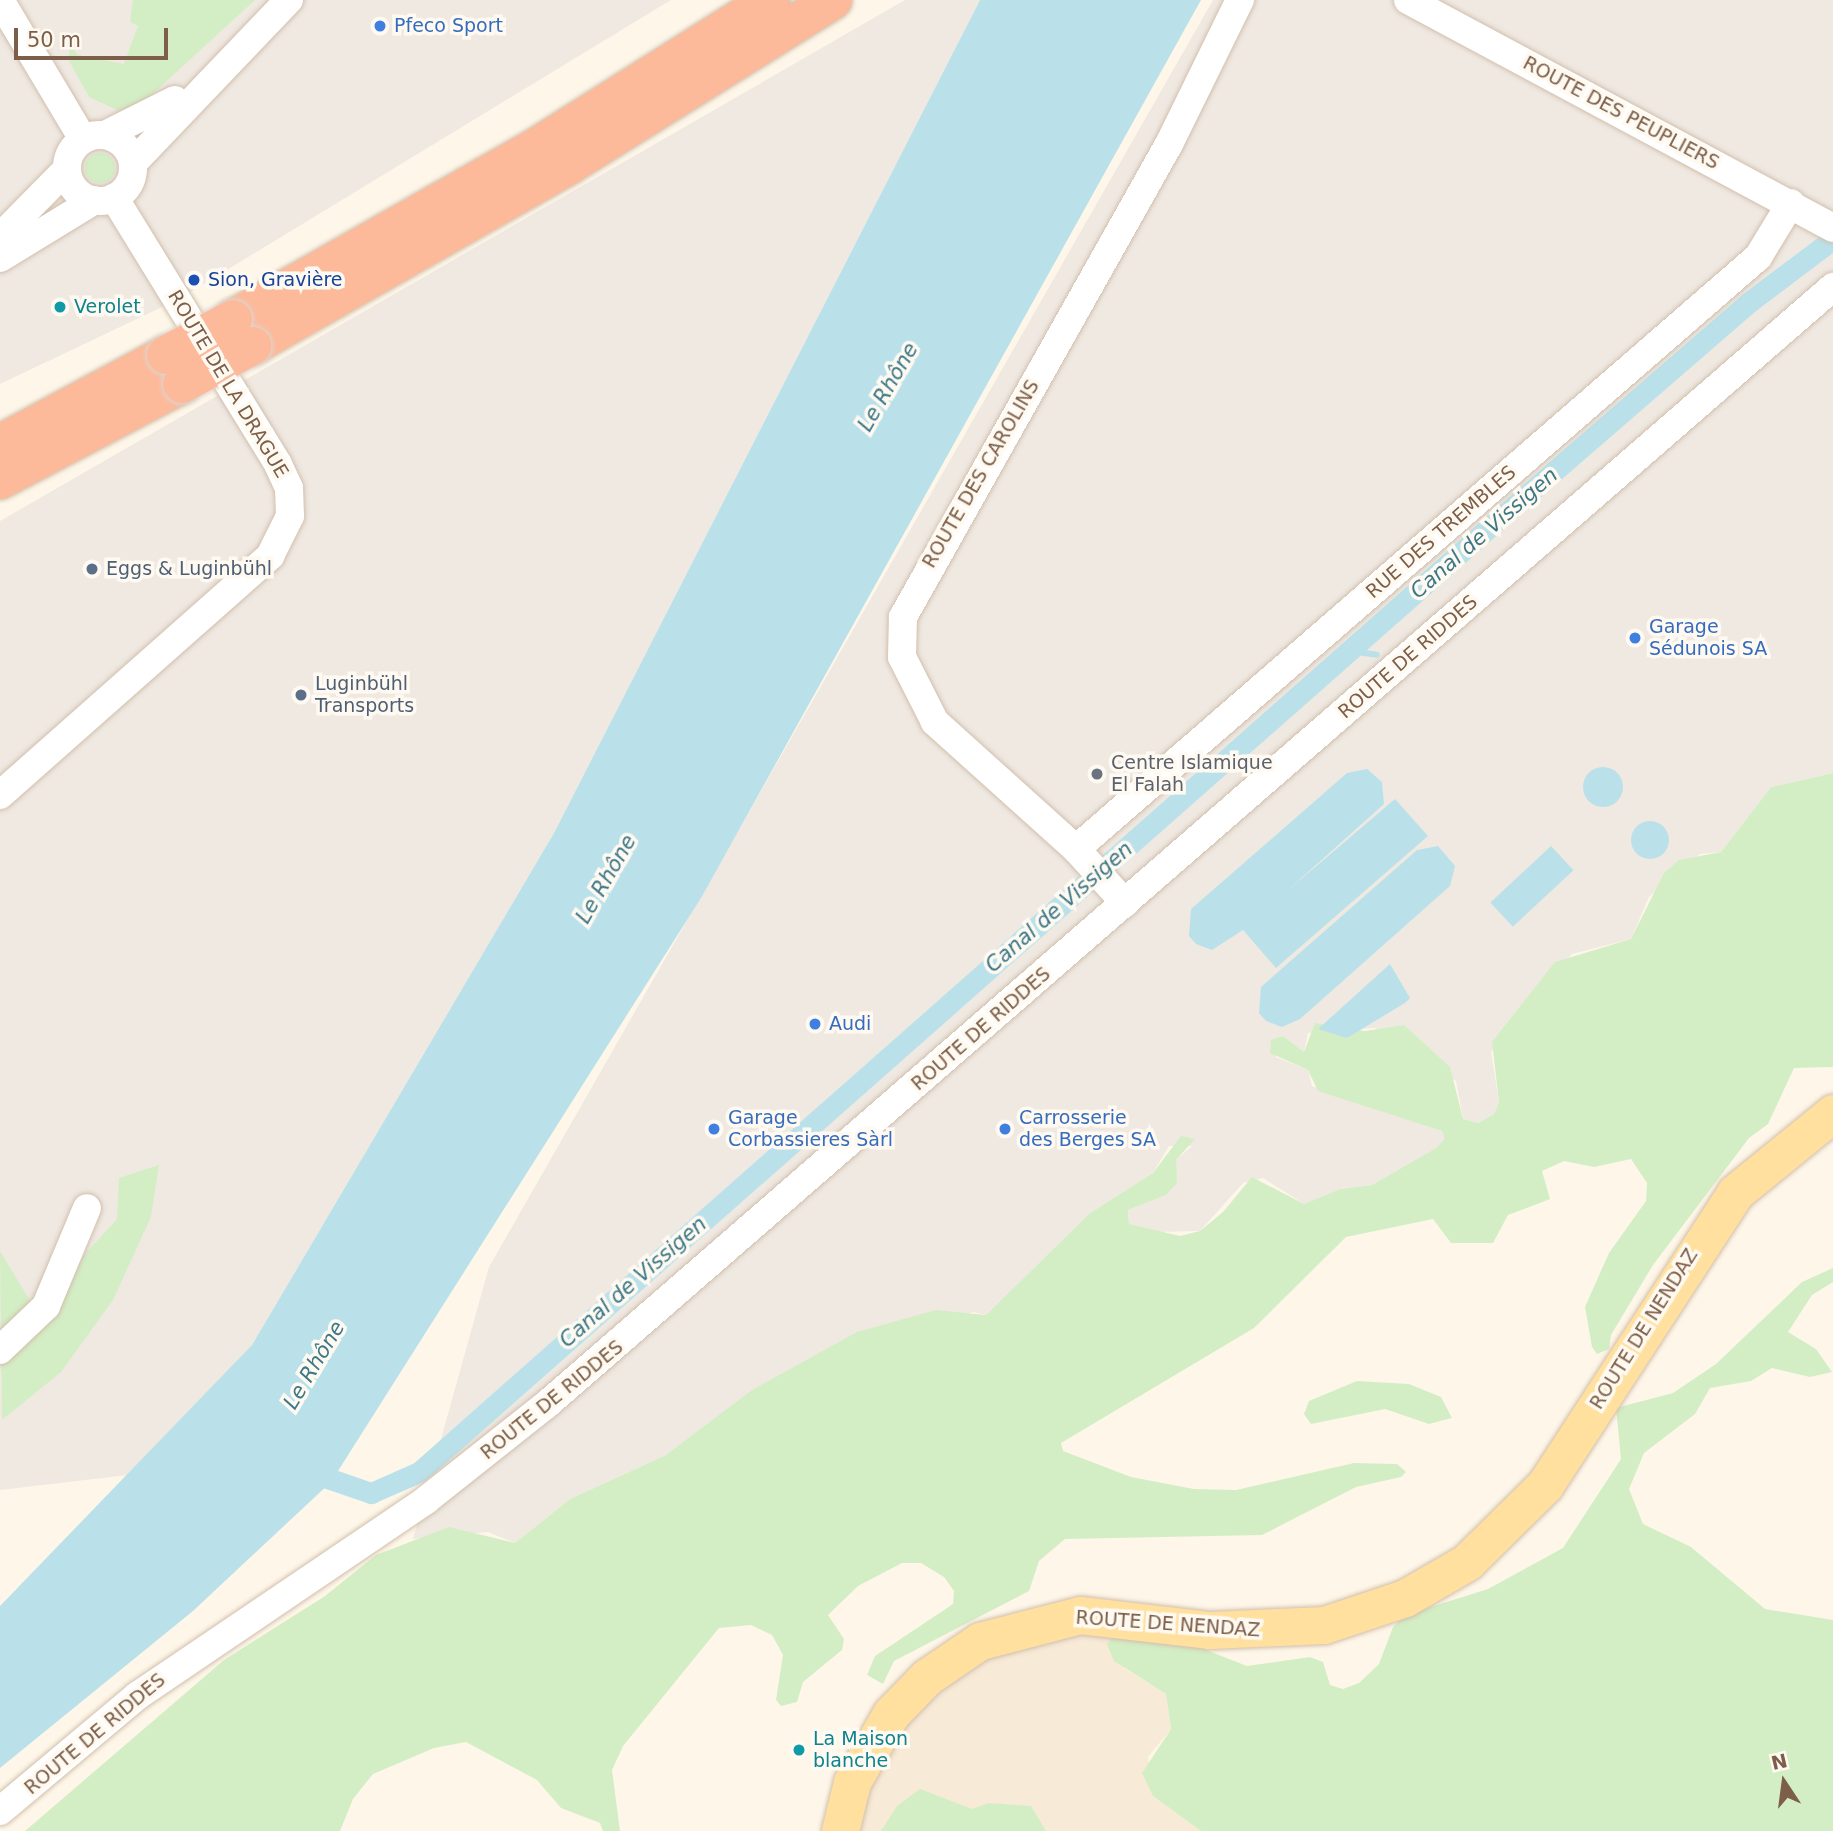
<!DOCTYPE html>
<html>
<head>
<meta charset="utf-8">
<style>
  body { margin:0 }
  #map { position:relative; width:1833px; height:1831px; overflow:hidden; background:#fef7e9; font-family:"DejaVu Sans",sans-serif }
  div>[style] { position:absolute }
  .residential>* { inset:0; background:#f7ead6 }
  .industrial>* { inset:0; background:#efe9e2 }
  .green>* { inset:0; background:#d3eec5 }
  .round { border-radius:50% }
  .water>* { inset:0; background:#bae1ea; transform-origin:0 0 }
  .stream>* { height:6px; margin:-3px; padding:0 3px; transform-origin:3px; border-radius:3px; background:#bae1ea }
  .canal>* { height:21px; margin:-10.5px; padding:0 10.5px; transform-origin:10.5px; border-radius:10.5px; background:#bae1ea }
  .roads { filter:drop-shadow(0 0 2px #d2bfac) drop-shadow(0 0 2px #d2bfac) }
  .minor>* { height:28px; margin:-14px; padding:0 14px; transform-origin:14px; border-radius:14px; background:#fff }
  .minor>.ring { margin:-14px; padding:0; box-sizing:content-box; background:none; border:28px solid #fff; border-radius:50% }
  .major>* { height:37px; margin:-18.5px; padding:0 18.5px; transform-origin:18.5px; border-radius:18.5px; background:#ffe09f }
  .highway>* { height:38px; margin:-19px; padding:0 19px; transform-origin:19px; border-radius:19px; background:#fdba9b }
  .bridges { filter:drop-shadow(0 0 2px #ddd5d0) drop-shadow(0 0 2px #ddd5d0) }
  .highway-bridge>* { height:38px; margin:-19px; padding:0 19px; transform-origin:19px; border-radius:19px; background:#fdba9b }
  .dots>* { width:19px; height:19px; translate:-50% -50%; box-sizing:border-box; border:4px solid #fffaf1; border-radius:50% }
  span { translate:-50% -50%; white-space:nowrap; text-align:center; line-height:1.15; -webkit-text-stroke:7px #fffaf1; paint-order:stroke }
  .shop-label { font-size:19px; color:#366cbe }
  .left { translate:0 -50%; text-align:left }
  .street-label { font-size:19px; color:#7c5e49 }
  .transit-label { font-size:19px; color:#164399 }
  .culture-label { font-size:19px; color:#0d838f }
  .service-label { font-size:19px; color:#4e5e75 }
  .worship-label { font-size:19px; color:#5b616d }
  .water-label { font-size:21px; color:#3d7889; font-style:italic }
  .north { position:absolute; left:1749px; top:1747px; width:70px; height:70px; -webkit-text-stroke:5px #fffaf1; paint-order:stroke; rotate:347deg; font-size:19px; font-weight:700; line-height:28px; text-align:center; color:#7c5e49 }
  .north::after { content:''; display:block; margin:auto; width:24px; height:32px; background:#7c5e49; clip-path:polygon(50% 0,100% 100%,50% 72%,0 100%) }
  .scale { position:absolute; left:14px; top:28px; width:154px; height:32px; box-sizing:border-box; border:4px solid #7c5e49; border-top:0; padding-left:9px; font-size:21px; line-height:24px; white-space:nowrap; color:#7c5e49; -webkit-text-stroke:5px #fffaf1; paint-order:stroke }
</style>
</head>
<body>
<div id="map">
  <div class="residential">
    <i style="clip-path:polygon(1062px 1634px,1114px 1636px,1124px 1668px,1166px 1694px,1171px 1729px,1148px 1757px,1153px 1796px,1201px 1831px,857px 1831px,884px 1750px,919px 1711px,973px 1664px)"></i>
  </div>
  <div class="industrial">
    <i style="clip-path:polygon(0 0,671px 0,179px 299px,0 384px)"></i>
    <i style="clip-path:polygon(905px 0,980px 0,554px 833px,252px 1345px,128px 1475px,0 1490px,0 521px)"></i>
    <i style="clip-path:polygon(1213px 0,1833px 0,1833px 773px,1771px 787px,1721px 852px,1700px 854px,1649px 897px,1631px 939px,1572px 954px,1491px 1052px,1499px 1102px,1494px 1114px,1478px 1123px,1463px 1119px,1456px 1081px,1375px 1028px,1308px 1033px,1304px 1052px,1283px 1036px,1276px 1057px,1308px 1070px,1312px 1086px,1442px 1131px,1446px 1139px,1436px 1148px,1372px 1185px,1340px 1189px,1304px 1204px,1263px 1178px,1243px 1183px,1200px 1231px,1152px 1232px,1129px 1224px,1128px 1210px,1166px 1195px,1176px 1160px,1192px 1146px,1169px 1146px,1153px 1173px,1090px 1213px,986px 1315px,973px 1312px,701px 1431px,666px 1455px,570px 1499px,515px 1543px,488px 1532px,413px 1539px,489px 1267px)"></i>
  </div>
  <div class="green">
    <i style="clip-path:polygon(133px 0,255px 0,146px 100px,119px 111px,89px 97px,69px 61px,69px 43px,78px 55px,124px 64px,138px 26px,130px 22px)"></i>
    <i class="round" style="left:85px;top:153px;width:30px;height:30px"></i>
    <i style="clip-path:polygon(1833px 773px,1833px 1067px,1794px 1068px,1768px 1124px,1749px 1138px,1653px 1265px,1611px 1335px,1609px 1349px,1597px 1354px,1592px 1347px,1585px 1307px,1609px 1253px,1646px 1201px,1647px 1183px,1631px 1159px,1594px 1167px,1564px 1161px,1542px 1171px,1550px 1199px,1508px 1215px,1493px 1243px,1451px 1243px,1433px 1219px,1346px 1237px,1254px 1328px,1061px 1443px,1063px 1451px,1131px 1477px,1194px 1489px,1236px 1490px,1354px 1463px,1397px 1464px,1406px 1472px,1401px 1477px,1356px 1487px,1262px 1535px,1065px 1539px,1039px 1561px,1029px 1591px,894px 1661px,883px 1684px,867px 1675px,875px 1656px,953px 1604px,954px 1591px,944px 1577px,921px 1563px,902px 1563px,858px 1586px,828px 1615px,844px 1639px,842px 1650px,803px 1682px,797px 1702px,781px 1706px,776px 1700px,783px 1655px,772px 1635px,751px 1625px,719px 1628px,623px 1746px,612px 1770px,620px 1831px,603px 1831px,600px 1823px,561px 1808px,537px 1780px,466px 1742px,434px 1748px,373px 1774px,353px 1799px,340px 1831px,25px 1831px,224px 1660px,325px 1596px,376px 1555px,449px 1527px,515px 1543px,570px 1499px,666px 1455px,752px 1390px,857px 1332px,936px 1310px,986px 1315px,1090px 1213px,1153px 1173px,1181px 1136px,1195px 1139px,1176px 1160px,1177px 1183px,1166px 1195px,1128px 1210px,1129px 1224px,1180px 1236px,1200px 1231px,1223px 1212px,1252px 1177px,1304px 1204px,1340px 1189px,1372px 1185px,1436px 1148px,1445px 1139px,1442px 1131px,1318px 1091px,1308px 1070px,1270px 1053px,1271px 1040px,1283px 1036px,1304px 1052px,1315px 1023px,1365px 1031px,1404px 1025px,1450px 1067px,1463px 1119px,1478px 1123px,1494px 1114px,1499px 1102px,1492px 1042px,1555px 962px,1631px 939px,1664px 873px,1679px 860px,1721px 852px,1771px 787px)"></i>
    <i style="clip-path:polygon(159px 1165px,151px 1217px,113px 1300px,61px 1372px,2px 1420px,0 1251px,35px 1309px,117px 1219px,119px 1178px)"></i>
    <i style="clip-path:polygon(1833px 1268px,1833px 1282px,1812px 1295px,1788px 1332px,1816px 1349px,1832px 1372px,1810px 1377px,1772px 1368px,1751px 1381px,1710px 1388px,1695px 1414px,1644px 1453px,1629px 1489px,1643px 1524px,1691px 1547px,1765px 1609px,1833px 1620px,1833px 1831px,1201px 1831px,1153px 1796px,1142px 1773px,1171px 1729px,1166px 1694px,1114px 1661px,1107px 1644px,1114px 1636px,1173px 1637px,1247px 1666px,1310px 1657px,1323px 1662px,1330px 1685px,1343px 1689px,1359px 1683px,1379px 1664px,1393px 1627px,1405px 1615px,1488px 1589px,1563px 1548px,1621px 1459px,1616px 1408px,1673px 1393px,1716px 1364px,1802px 1282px)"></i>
    <i style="clip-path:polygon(1357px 1381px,1409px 1384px,1441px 1397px,1452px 1418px,1429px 1424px,1385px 1409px,1311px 1424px,1304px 1414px,1309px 1401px)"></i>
    <i style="clip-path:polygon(920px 1789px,972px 1809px,989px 1803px,1031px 1806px,1046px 1831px,881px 1831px,897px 1806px)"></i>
  </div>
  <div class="water">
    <i style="clip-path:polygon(980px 0,1201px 0,701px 898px,331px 1482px,193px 1611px,0 1768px,0 1606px,252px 1345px,554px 833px)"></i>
    <i class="round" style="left:1583px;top:767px;width:40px;height:40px"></i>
    <i style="clip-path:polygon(1367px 769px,1382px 782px,1384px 804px,1287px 891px,1395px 799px,1428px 836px,1276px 968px,1243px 930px,1212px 950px,1196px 944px,1189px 936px,1191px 909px,1347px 773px)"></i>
    <i class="round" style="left:1631px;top:821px;width:38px;height:38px"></i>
    <i style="clip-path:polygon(1438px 846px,1455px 866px,1450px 886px,1300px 1019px,1282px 1027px,1266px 1021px,1259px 1013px,1261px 987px,1417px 850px)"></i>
    <i style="left:1551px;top:846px;width:33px;height:83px;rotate:47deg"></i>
    <i style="clip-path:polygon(1390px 964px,1410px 998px,1405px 1003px,1347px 1038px,1318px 1029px)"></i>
  </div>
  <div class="stream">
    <i style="left:1350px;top:651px;width:27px;rotate:8deg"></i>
  </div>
  <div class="canal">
    <i style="left:307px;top:1471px;width:68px;rotate:19deg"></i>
    <i style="left:371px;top:1493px;width:52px;rotate:-23.6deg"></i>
    <i style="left:419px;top:1472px;width:1413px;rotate:-41.44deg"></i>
    <i style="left:1478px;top:537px;width:357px;rotate:-40.9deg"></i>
    <i style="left:1748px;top:303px;width:106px;rotate:-37deg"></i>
  </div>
  <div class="roads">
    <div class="minor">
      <i style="left:0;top:0;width:162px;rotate:59.2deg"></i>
      <i style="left:1408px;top:0;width:482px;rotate:28.2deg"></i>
      <i class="ring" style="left:67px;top:135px;width:38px;height:38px"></i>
      <i style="left:105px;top:135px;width:78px;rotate:-26.6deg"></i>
      <i style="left:133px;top:163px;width:226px;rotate:-46.3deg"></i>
      <i style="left:0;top:237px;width:95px;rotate:-45.4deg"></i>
      <i style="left:0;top:258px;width:111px;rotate:-31.4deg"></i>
      <i style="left:0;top:795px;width:361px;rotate:-41.5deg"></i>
      <i style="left:270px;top:556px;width:45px;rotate:-63.4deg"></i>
      <i style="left:290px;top:516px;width:28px;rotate:-92deg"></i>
      <i style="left:289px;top:488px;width:26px;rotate:-115deg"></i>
      <i style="left:278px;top:464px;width:313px;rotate:-121.6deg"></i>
      <i style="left:1076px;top:849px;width:903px;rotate:-40.96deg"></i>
      <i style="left:1758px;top:257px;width:63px;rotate:-58.6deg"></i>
      <i style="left:1125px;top:903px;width:73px;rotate:-132.2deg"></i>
      <i style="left:1076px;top:849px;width:190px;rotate:-138deg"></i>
      <i style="left:935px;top:722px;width:73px;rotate:-116.9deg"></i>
      <i style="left:902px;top:657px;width:40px;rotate:-88.6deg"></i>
      <i style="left:903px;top:617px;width:543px;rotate:-60.65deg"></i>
      <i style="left:1169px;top:144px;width:161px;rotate:-63.8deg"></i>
      <i style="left:0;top:1350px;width:64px;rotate:-43.7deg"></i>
      <i style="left:46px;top:1306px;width:106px;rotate:-67.3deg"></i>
      <i style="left:0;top:1811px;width:179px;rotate:-40deg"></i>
      <i style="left:137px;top:1696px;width:349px;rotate:-34.1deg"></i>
      <i style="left:426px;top:1500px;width:153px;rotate:-38.4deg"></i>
      <i style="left:546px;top:1405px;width:1705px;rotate:-40.98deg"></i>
    </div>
    <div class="major">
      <i style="left:840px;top:1831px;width:50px;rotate:-76.2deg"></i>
      <i style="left:852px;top:1782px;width:78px;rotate:-60.2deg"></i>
      <i style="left:891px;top:1714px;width:52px;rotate:-45.8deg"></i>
      <i style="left:927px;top:1677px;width:64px;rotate:-34.2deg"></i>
      <i style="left:980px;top:1641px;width:103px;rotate:-14.6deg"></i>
      <i style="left:1080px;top:1615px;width:131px;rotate:6.6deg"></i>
      <i style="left:1210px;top:1630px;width:114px;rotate:-2.5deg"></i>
      <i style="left:1324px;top:1625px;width:85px;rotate:-18.4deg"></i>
      <i style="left:1405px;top:1598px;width:72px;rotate:-30.1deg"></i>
      <i style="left:1467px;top:1562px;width:110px;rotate:-44.6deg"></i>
      <i style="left:1545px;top:1485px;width:348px;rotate:-56.9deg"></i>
      <i style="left:1735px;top:1193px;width:127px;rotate:-39.2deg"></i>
    </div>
    <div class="highway">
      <i style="left:233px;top:319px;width:353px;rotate:-29.5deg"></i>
      <i style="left:540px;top:145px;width:272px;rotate:-32.2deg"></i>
      <i style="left:252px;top:346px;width:365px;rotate:-29.7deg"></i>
      <i style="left:569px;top:165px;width:311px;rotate:-32deg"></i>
      <i style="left:0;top:444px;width:188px;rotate:-28.2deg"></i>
      <i style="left:0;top:480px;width:206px;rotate:-27.8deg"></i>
    </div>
  </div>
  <div class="bridges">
    <div class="highway-bridge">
      <i style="left:166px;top:355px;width:76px;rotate:-28.2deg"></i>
      <i style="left:182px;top:384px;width:80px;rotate:-28.5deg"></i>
    </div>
  </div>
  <div class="dots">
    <i style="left:380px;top:26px;background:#3f7fe0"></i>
    <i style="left:194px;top:280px;background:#1a4fb4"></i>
    <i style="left:60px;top:307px;background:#0f9aa8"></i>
    <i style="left:92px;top:569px;background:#5c6f8a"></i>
    <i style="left:1635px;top:638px;background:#3f7fe0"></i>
    <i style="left:301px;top:695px;background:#5c6f8a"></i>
    <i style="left:1097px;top:774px;background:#6b7280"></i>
    <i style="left:815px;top:1024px;background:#3f7fe0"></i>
    <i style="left:714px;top:1129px;background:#3f7fe0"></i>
    <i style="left:1005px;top:1129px;background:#3f7fe0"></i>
    <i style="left:799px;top:1750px;background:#0f9aa8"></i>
  </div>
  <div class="shop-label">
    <span class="left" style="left:394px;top:26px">Pfeco Sport</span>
    <span class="left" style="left:1649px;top:638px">Garage<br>Sédunois SA</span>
    <span class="left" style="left:829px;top:1024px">Audi</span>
    <span class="left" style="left:728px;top:1129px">Garage<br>Corbassieres Sàrl</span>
    <span class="left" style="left:1019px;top:1129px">Carrosserie<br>des Berges SA</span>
  </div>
  <div class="street-label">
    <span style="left:1621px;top:113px;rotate:28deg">ROUTE DES PEUPLIERS</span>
    <span style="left:228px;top:384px;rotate:59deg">ROUTE DE LA DRAGUE</span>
    <span style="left:981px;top:474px;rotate:-60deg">ROUTE DES CAROLINS</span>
    <span style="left:1441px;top:532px;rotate:-41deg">RUE DES TREMBLES</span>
    <span style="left:1408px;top:657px;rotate:-41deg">ROUTE DE RIDDES</span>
    <span style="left:981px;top:1029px;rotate:-41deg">ROUTE DE RIDDES</span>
    <span style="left:1644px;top:1329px;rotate:-58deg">ROUTE DE NENDAZ</span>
    <span style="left:552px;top:1400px;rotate:-39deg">ROUTE DE RIDDES</span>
    <span style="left:1168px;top:1624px;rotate:4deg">ROUTE DE NENDAZ</span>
    <span style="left:95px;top:1734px;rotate:-40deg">ROUTE DE RIDDES</span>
  </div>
  <div class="transit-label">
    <span class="left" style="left:208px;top:280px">Sion, Gravière</span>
  </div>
  <div class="culture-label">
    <span class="left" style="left:74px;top:307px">Verolet</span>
    <span class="left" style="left:813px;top:1750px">La Maison<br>blanche</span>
  </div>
  <div class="service-label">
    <span class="left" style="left:106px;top:569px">Eggs &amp; Luginbühl</span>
    <span class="left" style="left:315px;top:695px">Luginbühl<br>Transports</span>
  </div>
  <div class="worship-label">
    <span class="left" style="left:1111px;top:774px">Centre Islamique<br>El Falah</span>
  </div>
  <div class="water-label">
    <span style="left:888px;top:387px;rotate:-60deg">Le Rhône</span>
    <span style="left:1484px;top:533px;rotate:-41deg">Canal de Vissigen</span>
    <span style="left:606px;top:879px;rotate:-60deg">Le Rhône</span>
    <span style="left:1059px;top:907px;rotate:-41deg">Canal de Vissigen</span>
    <span style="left:633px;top:1282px;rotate:-41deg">Canal de Vissigen</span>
    <span style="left:314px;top:1365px;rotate:-59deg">Le Rhône</span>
  </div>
  <div class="north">N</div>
  <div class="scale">50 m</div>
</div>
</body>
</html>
